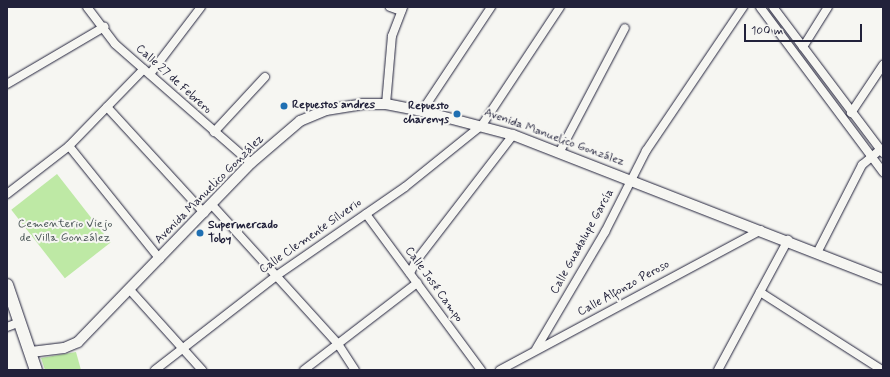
<!DOCTYPE html>
<html>
<head>
<meta charset="utf-8">
<style>
  body { margin:0 }
  #map { position:relative; width:890px; height:377px; overflow:hidden; background:#f6f6f2; font-family:Mynerve,sans-serif }
  div>[style] { position:absolute }
  .green>* { inset:0; background:#bee9a5; transform-origin:0 0 }
  .roads { filter:drop-shadow(0 0 1px #22223b) drop-shadow(0 0 1px #22223b) }
  .minor>* { height:8px; margin:-4px; padding:0 4px; transform-origin:4px; border-radius:4px; background:#f6f6f2 }
  .tertiary>* { height:10px; margin:-5px; padding:0 5px; transform-origin:5px; border-radius:5px; background:#f6f6f2 }
  .secondary>* { height:12px; margin:-6px; padding:0 6px; transform-origin:6px; border-radius:6px; background:#f6f6f2 }
  .dots>* { width:11px; height:11px; translate:-50% -50%; box-sizing:border-box; border:2px solid #f6f6f2; border-radius:50% }
  span { translate:-50% -50%; white-space:nowrap; text-align:center; line-height:1.15; -webkit-text-stroke:4px #f6f6f2; paint-order:stroke }
  .street-label { font-size:12px; color:#22223b }
  .poi-label { font-size:12px; color:#22223b; font-weight:700 }
  .left { translate:0 -50%; text-align:left }
  .right { translate:-100% -50%; text-align:right }
  .park-label { font-size:12px; color:#495456 }
  .frame { position:absolute; inset:0; border:8px solid #22223b; pointer-events:none }
  .scale { position:absolute; left:744px; top:24px; width:118px; height:18px; box-sizing:border-box; border:2px solid #22223b; border-top:0; padding-left:5px; font-size:12px; line-height:14px; white-space:nowrap; color:#22223b; -webkit-text-stroke:3px #f6f6f2; paint-order:stroke }
</style>
</head>
<body>
<div id="map">
  <div class="green">
    <i style="left:57px;top:174px;width:87px;height:58px;rotate:52deg"></i>
    <i style="clip-path:polygon(76px 352px,81px 370px,45px 370px,41px 358px)"></i>
  </div>
  <div class="roads">
    <div class="minor">
      <i style="left:87px;top:7px;width:46px;rotate:52.9deg"></i>
      <i style="left:115px;top:44px;width:181px;rotate:41.2deg"></i>
      <i style="left:390px;top:7px;width:12px;rotate:20deg"></i>
      <i style="left:760px;top:7px;width:206px;rotate:53.3deg"></i>
      <i style="left:773px;top:7px;width:183px;rotate:53deg"></i>
      <i style="left:803px;top:47px;width:47px;rotate:-58deg"></i>
      <i style="left:150px;top:74px;width:84px;rotate:-52.7deg"></i>
      <i style="left:7px;top:84px;width:113px;rotate:-30.4deg"></i>
      <i style="left:386px;top:104px;width:68px;rotate:-85deg"></i>
      <i style="left:392px;top:36px;width:31px;rotate:-69deg"></i>
      <i style="left:107px;top:107px;width:144px;rotate:47.5deg"></i>
      <i style="left:422px;top:111px;width:125px;rotate:-56.4deg"></i>
      <i style="left:851px;top:113px;width:58px;rotate:-56.3deg"></i>
      <i style="left:214px;top:132px;width:75px;rotate:-47.2deg"></i>
      <i style="left:69px;top:146px;width:145px;rotate:51.2deg"></i>
      <i style="left:559px;top:153px;width:141px;rotate:-62.2deg"></i>
      <i style="left:7px;top:194px;width:78px;rotate:-37.7deg"></i>
      <i style="left:69px;top:146px;width:107px;rotate:-45.8deg"></i>
      <i style="left:212px;top:205px;width:188px;rotate:47.8deg"></i>
      <i style="left:338px;top:344px;width:31px;rotate:57deg"></i>
      <i style="left:366px;top:214px;width:194px;rotate:53.6deg"></i>
      <i style="left:818px;top:251px;width:97px;rotate:-62.9deg"></i>
      <i style="left:862px;top:165px;width:25px;rotate:-40deg"></i>
      <i style="left:410px;top:273px;width:13px;rotate:-63deg"></i>
      <i style="left:416px;top:261px;width:159px;rotate:-52.4deg"></i>
      <i style="left:130px;top:290px;width:108px;rotate:48deg"></i>
      <i style="left:760px;top:292px;width:145px;rotate:32.6deg"></i>
      <i style="left:7px;top:327px;width:14px;rotate:-21deg"></i>
      <i style="left:536px;top:349px;width:136px;rotate:-59.5deg"></i>
      <i style="left:605px;top:232px;width:91px;rotate:-63.2deg"></i>
      <i style="left:646px;top:151px;width:174px;rotate:-56deg"></i>
      <i style="left:155px;top:370px;width:153px;rotate:-37.8deg"></i>
      <i style="left:276px;top:276px;width:157px;rotate:-34.6deg"></i>
      <i style="left:405px;top:187px;width:99px;rotate:-38.8deg"></i>
      <i style="left:482px;top:125px;width:141px;rotate:-56.5deg"></i>
      <i style="left:304px;top:370px;width:143px;rotate:-37.6deg"></i>
      <i style="left:500px;top:370px;width:296px;rotate:-28.2deg"></i>
      <i style="left:718px;top:370px;width:148px;rotate:-61.7deg"></i>
    </div>
    <div class="tertiary">
      <i style="left:31px;top:352px;width:33px;rotate:-7deg"></i>
      <i style="left:64px;top:348px;width:15px;rotate:-23deg"></i>
      <i style="left:78px;top:342px;width:249px;rotate:-46deg"></i>
      <i style="left:251px;top:163px;width:65px;rotate:-40.6deg"></i>
      <i style="left:300px;top:121px;width:28px;rotate:-23deg"></i>
      <i style="left:326px;top:110px;width:36px;rotate:-9deg"></i>
      <i style="left:362px;top:104px;width:24px"></i>
      <i style="left:386px;top:104px;width:37px;rotate:11deg"></i>
      <i style="left:422px;top:111px;width:94px;rotate:14.8deg"></i>
      <i style="left:513px;top:135px;width:397px;rotate:21.3deg"></i>
    </div>
    <div class="secondary">
      <i style="left:7px;top:285px;width:90px;rotate:71.2deg"></i>
    </div>
  </div>
  <div class="dots">
    <i style="left:284px;top:106px;background:#1f6fb2"></i>
    <i style="left:457px;top:114px;background:#1f6fb2"></i>
    <i style="left:200px;top:233px;background:#1f6fb2"></i>
  </div>
  <div class="street-label">
    <span style="left:173px;top:80px;rotate:42deg">Calle 27 de Febrero</span>
    <span style="left:554px;top:138px;rotate:20deg">Avenida Manuelico González</span>
    <span style="left:210px;top:190px;rotate:-45deg">Avenida Manuelico González</span>
    <span style="left:311px;top:237px;rotate:-35deg">Calle Clemente Silverio</span>
    <span style="left:583px;top:242px;rotate:-61deg">Calle Guadalupe García</span>
    <span style="left:433px;top:285px;rotate:54deg">Calle José Campo</span>
    <span style="left:624px;top:289px;rotate:-29deg">Calle Alfonzo Peroso</span>
  </div>
  <div class="poi-label">
    <span class="left" style="left:292px;top:106px">Repuestos andres</span>
    <span class="right" style="left:449px;top:114px">Repuesto<br>charenys</span>
    <span class="left" style="left:208px;top:233px">Supermercado<br>Toby</span>
  </div>
  <div class="park-label">
    <span style="left:65px;top:232px">Cementerio Viejo<br>de Villa González</span>
  </div>
  <div class="frame"></div>
  <div class="scale">100 m</div>
</div>
</body>
</html>
